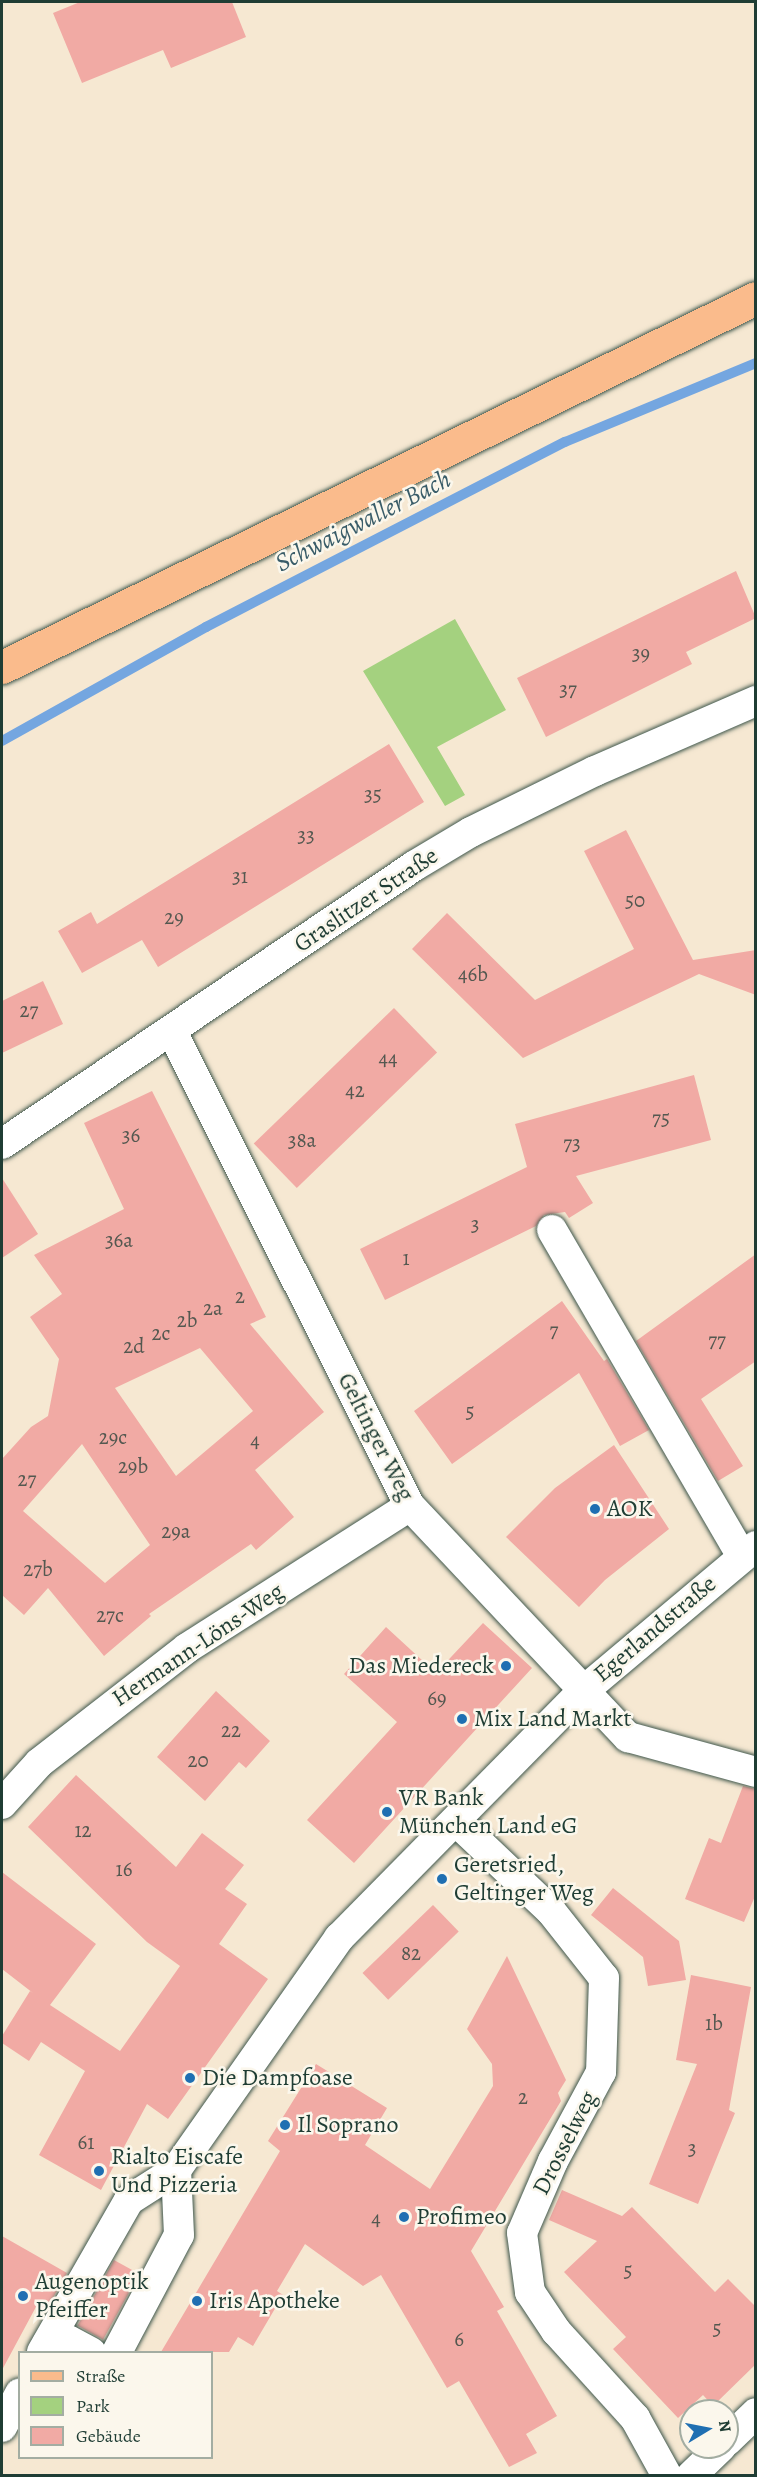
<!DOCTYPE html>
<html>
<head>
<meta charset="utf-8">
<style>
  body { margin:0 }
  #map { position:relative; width:757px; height:2477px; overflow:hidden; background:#f6e8d2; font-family:Alegreya,serif }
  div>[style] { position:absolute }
  .green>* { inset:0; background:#a4d17f }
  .stream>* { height:10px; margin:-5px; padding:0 5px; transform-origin:5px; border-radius:5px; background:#74a6e0 }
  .building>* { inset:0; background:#f1aaa4; transform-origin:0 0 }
  .roads { filter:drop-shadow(0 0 2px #3f574c) drop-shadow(0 0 2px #3f574c) }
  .minor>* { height:30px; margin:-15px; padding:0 15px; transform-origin:15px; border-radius:15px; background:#fff }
  .primary>* { height:33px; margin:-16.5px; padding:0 16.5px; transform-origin:16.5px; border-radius:16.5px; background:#fabb8c }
  .dots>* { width:16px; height:16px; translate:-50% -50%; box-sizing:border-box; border:3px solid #fbf7ec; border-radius:50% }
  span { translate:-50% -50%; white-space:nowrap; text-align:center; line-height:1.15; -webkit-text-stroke:5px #fbf7ec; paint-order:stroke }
  .number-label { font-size:21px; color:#545850 }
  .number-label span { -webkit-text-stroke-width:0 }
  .street-label { font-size:24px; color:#1f3d34 }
  .poi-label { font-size:24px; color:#1f3d34 }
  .left { translate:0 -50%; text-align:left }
  .right { translate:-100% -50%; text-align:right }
  .water-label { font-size:26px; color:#395c68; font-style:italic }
  .frame { position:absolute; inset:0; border:3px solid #1f3d34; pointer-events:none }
  .legend { position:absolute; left:18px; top:2351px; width:195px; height:108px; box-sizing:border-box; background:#fbf7ec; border:2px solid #a3ada2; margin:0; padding:8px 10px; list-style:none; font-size:18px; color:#1f3d34 }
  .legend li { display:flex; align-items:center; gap:12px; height:30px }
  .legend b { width:30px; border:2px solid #a3ada2 }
  .north { position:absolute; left:679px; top:2399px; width:60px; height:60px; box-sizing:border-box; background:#fbf7ec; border:2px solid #a3ada2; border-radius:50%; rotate:80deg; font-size:16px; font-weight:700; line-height:24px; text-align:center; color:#1f3d34 }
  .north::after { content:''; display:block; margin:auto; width:21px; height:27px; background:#1f6fb2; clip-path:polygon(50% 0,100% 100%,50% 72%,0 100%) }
</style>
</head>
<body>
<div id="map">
  <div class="green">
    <i style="clip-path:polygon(455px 619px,506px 710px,437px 747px,465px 795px,445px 806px,363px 671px)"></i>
  </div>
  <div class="stream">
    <i style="left:2px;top:741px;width:234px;rotate:-29.2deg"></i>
    <i style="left:206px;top:627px;width:404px;rotate:-27.3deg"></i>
    <i style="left:565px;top:442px;width:207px;rotate:-22.5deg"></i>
  </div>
  <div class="building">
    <i style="clip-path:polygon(80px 2px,232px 2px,246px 37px,171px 68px,163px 50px,82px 83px,53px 13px)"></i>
    <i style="clip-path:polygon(736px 571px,756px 618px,686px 652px,692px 664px,546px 737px,517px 678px)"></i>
    <i style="clip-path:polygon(389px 744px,424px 802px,158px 967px,142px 940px,82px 973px,58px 931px,91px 912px,97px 924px)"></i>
    <i style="clip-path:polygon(626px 830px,693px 960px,756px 950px,756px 995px,699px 974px,523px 1058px,412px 949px,447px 913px,535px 1000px,634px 949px,584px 851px)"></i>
    <i style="clip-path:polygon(43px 981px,63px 1024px,2px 1053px,2px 1001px)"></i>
    <i style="left:394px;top:1008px;width:62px;height:195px;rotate:46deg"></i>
    <i style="clip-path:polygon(694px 1075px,711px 1140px,576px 1176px,593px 1203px,569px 1218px,565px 1212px,544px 1215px,536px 1226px,385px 1300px,360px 1249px,527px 1167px,515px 1124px)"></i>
    <i style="clip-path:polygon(evenodd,152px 1091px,266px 1317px,250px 1324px,324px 1412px,255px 1470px,294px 1517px,256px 1550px,251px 1544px,149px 1614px,151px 1616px,104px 1656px,48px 1588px,24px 1615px,2px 1595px,2px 1459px,31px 1427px,48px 1416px,59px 1359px,30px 1317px,62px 1294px,34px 1255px,124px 1209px,84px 1123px,152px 1091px,200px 1348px,253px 1411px,176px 1476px,115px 1388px,200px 1348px,152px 1091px,82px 1444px,150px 1545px,105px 1583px,23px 1511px,82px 1444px)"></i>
    <i style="clip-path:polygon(2px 1178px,38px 1234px,2px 1258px)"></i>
    <i style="clip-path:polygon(756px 1254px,756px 1361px,701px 1399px,743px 1466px,718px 1481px,636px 1341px)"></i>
    <i style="clip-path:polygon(562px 1301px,604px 1361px,607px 1359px,649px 1430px,620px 1446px,579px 1373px,452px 1464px,414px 1411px)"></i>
    <i style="clip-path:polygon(614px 1445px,669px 1529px,605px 1580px,579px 1607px,506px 1537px,555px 1488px)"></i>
    <i style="clip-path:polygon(483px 1623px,532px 1668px,354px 1863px,307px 1820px,397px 1722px,344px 1674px,386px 1627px,436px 1673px)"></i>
    <i style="clip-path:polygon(216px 1691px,270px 1741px,246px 1768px,239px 1762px,205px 1801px,157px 1757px)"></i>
    <i style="clip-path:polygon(76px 1775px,176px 1867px,202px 1833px,244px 1865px,225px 1889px,247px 1904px,219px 1944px,268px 1979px,168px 2119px,147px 2104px,101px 2190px,39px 2155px,85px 2071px,41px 2042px,29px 2061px,2px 2043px,2px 2036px,30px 1991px,33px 1993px,2px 1969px,2px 1872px,96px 1944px,50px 2005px,120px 2051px,180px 1966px,147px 1942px,28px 1827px)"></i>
    <i style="clip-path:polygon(743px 1786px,756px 1789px,756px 1894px,744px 1922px,685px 1899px,709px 1838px,721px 1843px)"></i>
    <i style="clip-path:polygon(613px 1888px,679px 1941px,686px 1980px,648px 1986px,643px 1957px,591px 1915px)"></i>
    <i style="left:433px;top:1905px;width:37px;height:98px;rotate:46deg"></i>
    <i style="clip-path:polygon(507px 1956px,566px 2080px,558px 2093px,561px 2101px,471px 2251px,504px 2307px,497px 2311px,557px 2416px,526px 2434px,537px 2453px,509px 2467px,459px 2381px,447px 2388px,381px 2275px,363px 2286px,305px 2244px,277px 2291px,283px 2295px,253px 2346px,238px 2337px,229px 2352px,161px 2352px,280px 2151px,268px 2141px,316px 2064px,387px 2108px,365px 2145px,430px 2189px,493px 2086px,492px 2064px,467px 2029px)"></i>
    <i style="clip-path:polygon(691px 1975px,751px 1987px,729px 2110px,735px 2113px,698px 2204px,649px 2184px,697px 2064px,676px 2060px)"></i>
    <i style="clip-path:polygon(562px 2190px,622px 2216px,632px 2207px,715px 2292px,728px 2279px,756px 2307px,756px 2364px,713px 2406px,703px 2395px,678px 2418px,613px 2349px,626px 2337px,564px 2272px,597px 2241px,549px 2220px)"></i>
    <i style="clip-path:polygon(2px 2236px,67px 2273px,46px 2310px,37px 2305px,2px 2370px)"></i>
    <i style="left:114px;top:2260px;width:29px;height:75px;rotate:29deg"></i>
  </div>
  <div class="roads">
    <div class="minor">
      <i style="left:172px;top:1032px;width:530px;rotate:63.34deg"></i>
      <i style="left:410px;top:1506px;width:318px;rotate:46.7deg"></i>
      <i style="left:628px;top:1737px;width:133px;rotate:15.3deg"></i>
      <i style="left:2px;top:1144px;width:497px;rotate:-34deg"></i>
      <i style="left:414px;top:866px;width:66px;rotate:-30.8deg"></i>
      <i style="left:471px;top:832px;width:138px;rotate:-26.2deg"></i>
      <i style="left:595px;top:771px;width:176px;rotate:-23.5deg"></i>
      <i style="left:552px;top:1230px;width:377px;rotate:59.8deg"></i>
      <i style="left:2px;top:1804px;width:55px;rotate:-47.9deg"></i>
      <i style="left:39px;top:1763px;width:187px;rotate:-37.8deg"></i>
      <i style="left:187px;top:1648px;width:264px;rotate:-32.5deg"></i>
      <i style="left:456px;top:1821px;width:131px;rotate:43.5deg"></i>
      <i style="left:551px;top:1911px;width:85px;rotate:51.7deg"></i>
      <i style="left:604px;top:1978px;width:94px;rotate:91.8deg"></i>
      <i style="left:601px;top:2072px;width:101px;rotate:118.3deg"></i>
      <i style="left:553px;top:2161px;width:78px;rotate:113.3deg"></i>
      <i style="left:522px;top:2233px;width:60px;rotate:82.3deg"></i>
      <i style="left:530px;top:2292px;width:47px;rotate:56.3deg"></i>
      <i style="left:556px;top:2331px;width:118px;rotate:47.8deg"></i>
      <i style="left:635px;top:2418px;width:66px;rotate:61.1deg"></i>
      <i style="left:47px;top:2344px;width:21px;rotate:-11deg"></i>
      <i style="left:68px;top:2340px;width:26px;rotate:28deg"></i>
      <i style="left:42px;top:2352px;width:175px;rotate:-60.2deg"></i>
      <i style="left:129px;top:2200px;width:56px;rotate:-32.6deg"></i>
      <i style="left:176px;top:2170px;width:284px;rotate:-54.9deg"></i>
      <i style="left:339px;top:1938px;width:346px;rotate:-45.4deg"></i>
      <i style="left:582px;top:1692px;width:227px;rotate:-40deg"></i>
      <i style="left:117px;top:2352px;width:132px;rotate:-62.1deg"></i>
      <i style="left:179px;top:2235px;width:65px;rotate:-92.6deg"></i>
      <i style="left:2px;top:2427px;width:38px;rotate:-62deg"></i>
      <i style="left:727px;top:2441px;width:40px;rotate:-44deg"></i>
      <i style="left:691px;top:2476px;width:42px;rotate:-44deg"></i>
    </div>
    <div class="primary">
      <i style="left:2px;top:667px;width:839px;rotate:-26.08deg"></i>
    </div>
  </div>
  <div class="dots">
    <i style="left:595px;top:1509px;background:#1f6fb2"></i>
    <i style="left:506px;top:1666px;background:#1f6fb2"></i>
    <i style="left:462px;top:1719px;background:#1f6fb2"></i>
    <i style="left:387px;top:1812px;background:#1f6fb2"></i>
    <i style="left:442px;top:1879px;background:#1f6fb2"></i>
    <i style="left:190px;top:2078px;background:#1f6fb2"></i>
    <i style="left:285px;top:2125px;background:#1f6fb2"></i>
    <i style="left:99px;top:2171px;background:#1f6fb2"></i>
    <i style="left:404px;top:2217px;background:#1f6fb2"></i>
    <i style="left:23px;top:2296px;background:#1f6fb2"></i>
    <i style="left:197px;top:2301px;background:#1f6fb2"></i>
  </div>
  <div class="number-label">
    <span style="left:641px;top:653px">39</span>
    <span style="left:568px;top:689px">37</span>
    <span style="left:373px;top:794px">35</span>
    <span style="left:306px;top:835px">33</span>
    <span style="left:240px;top:876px">31</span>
    <span style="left:635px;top:900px">50</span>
    <span style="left:174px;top:917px">29</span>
    <span style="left:473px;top:974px">46b</span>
    <span style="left:29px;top:1010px">27</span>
    <span style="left:388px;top:1058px">44</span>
    <span style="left:355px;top:1090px">42</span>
    <span style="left:661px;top:1118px">75</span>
    <span style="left:131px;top:1135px">36</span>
    <span style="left:302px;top:1140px">38a</span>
    <span style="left:572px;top:1143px">73</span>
    <span style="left:475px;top:1224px">3</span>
    <span style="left:119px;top:1240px">36a</span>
    <span style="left:406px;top:1258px">1</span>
    <span style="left:240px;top:1296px">2</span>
    <span style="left:213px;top:1308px">2a</span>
    <span style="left:187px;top:1320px">2b</span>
    <span style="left:554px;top:1330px">7</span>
    <span style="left:161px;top:1333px">2c</span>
    <span style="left:717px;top:1340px">77</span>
    <span style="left:134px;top:1346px">2d</span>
    <span style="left:470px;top:1411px">5</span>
    <span style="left:113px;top:1437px">29c</span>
    <span style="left:255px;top:1440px">4</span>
    <span style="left:133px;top:1466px">29b</span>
    <span style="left:27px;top:1479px">27</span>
    <span style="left:176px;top:1531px">29a</span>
    <span style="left:38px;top:1569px">27b</span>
    <span style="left:110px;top:1615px">27c</span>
    <span style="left:437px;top:1698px">69</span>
    <span style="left:231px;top:1730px">22</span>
    <span style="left:198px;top:1760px">20</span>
    <span style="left:83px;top:1830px">12</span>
    <span style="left:124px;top:1869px">16</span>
    <span style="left:411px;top:1953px">82</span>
    <span style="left:714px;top:2023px">1b</span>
    <span style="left:523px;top:2097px">2</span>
    <span style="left:86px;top:2142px">61</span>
    <span style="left:692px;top:2148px">3</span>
    <span style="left:376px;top:2218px">4</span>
    <span style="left:628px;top:2270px">5</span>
    <span style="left:717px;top:2328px">5</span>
    <span style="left:459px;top:2339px">6</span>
  </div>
  <div class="street-label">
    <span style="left:366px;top:900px;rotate:-34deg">Graslitzer Straße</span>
    <span style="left:376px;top:1437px;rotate:63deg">Geltinger Weg</span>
    <span style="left:655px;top:1629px;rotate:-40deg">Egerlandstraße</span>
    <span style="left:198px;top:1645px;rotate:-34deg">Hermann-Löns-Weg</span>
    <span style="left:565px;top:2143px;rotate:-63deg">Drosselweg</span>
  </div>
  <div class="poi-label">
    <span class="left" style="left:607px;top:1509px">AOK</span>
    <span class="right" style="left:494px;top:1666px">Das Miedereck</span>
    <span class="left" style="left:474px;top:1719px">Mix Land Markt</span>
    <span class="left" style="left:399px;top:1812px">VR Bank<br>München Land eG</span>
    <span class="left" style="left:454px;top:1879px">Geretsried,<br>Geltinger Weg</span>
    <span class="left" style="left:202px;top:2078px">Die Dampfoase</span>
    <span class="left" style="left:297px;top:2125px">Il Soprano</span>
    <span class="left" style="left:111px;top:2171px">Rialto Eiscafe<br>Und Pizzeria</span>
    <span class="left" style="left:416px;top:2217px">Profimeo</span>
    <span class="left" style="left:35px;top:2296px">Augenoptik<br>Pfeiffer</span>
    <span class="left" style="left:209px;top:2301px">Iris Apotheke</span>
  </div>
  <div class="water-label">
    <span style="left:363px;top:521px;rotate:-27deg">Schwaigwaller Bach</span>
  </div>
  <div class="frame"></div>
  <ul class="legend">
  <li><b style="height:8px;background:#fabb8c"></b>Straße</li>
  <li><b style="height:16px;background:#a4d17f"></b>Park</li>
  <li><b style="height:16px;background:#f1aaa4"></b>Gebäude</li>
  </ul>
  <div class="north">N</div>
</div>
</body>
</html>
